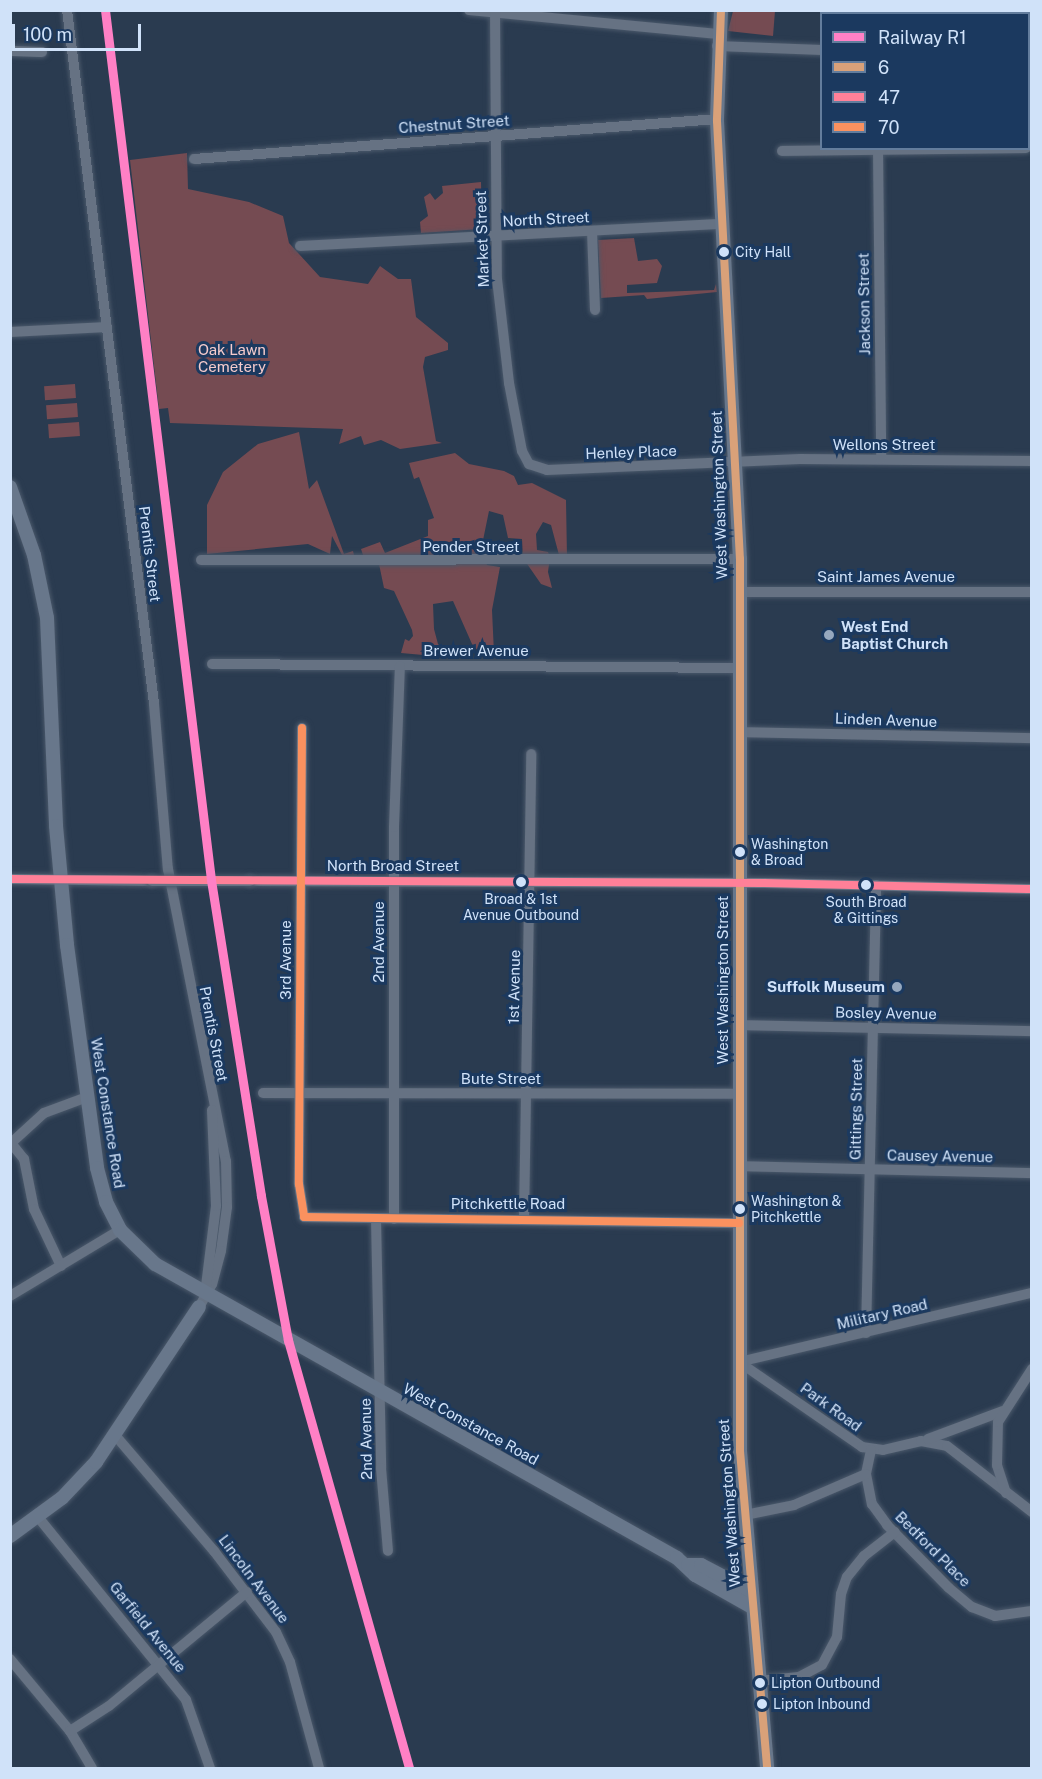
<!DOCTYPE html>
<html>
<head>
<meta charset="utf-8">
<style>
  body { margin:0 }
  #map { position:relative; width:1042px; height:1779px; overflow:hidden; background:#2a3b50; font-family:"Public Sans",sans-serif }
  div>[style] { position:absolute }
  .green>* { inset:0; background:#754b52; transform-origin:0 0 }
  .roads { filter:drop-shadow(0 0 2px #4a586a) drop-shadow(0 0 2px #4a586a) }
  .minor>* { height:10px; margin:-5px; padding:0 5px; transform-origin:5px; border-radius:5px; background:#667283 }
  .major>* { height:14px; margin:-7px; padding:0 7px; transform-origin:7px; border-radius:7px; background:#68778b }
  .bridges { filter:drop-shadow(0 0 2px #4a586a) drop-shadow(0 0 2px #4a586a) }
  .minor-bridge>* { height:10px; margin:-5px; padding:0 5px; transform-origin:5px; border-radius:5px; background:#667283 }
  .bus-1>* { height:8px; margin:-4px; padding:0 4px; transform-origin:4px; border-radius:4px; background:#d9a179 }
  .bus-2>* { height:8px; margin:-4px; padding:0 4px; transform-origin:4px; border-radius:4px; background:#ff8098 }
  .bus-3>* { height:8px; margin:-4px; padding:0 4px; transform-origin:4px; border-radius:4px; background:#fa915f }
  .rail-1>* { height:9px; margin:-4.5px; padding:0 4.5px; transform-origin:4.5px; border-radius:4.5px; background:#ff80c5 }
  .dots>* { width:16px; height:16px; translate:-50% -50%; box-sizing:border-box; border:3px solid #1b395f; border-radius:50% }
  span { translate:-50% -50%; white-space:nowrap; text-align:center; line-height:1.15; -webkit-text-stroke:6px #1b395f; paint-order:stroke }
  .bus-label { font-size:14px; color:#d0e2f9 }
  .left { translate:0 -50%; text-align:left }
  .street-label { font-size:15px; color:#d0e2f9 }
  .park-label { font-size:15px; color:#f5cbcc }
  .poi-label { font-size:15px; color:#d0e2f9; font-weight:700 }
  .right { translate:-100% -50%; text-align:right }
  .frame { position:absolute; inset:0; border:12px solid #d0e2f9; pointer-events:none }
  .legend { position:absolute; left:820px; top:12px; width:210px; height:138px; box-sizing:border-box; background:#1b395f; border:2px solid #637d9d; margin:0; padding:8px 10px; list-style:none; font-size:18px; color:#d0e2f9 }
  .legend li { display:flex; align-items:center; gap:12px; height:30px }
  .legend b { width:30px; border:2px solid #637d9d }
  .scale { position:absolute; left:12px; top:24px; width:129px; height:27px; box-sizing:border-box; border:3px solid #d0e2f9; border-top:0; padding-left:8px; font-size:18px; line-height:21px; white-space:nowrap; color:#d0e2f9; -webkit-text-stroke:4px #1b395f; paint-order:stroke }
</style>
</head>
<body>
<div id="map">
  <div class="green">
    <i style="clip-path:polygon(733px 11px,775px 11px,773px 36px,728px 31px)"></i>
    <i style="clip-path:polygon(187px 153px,188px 189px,249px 202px,283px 216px,289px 243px,320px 277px,368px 284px,380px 266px,398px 279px,411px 279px,416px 317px,448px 343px,448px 350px,425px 357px,423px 367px,436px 441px,442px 443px,400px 449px,381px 440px,364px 445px,361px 436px,339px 444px,343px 429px,170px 423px,168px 408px,159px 409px,130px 160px)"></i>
    <i style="clip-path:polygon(481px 182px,482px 229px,421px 233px,420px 222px,428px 216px,424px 197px,430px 193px,435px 200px,443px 193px,442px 186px)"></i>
    <i style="clip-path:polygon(634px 238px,638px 261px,657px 259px,662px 266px,657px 283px,627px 285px,627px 293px,714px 290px,716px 284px,717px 292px,647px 299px,644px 295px,601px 298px,598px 240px)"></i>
    <i style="left:75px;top:384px;width:14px;height:31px;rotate:86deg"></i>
    <i style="left:77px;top:403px;width:14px;height:31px;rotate:86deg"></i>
    <i style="left:79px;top:422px;width:14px;height:31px;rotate:86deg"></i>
    <i style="clip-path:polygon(299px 432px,309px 489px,317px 480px,344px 554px,353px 551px,354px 555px,342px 555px,332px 536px,330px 554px,308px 544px,207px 554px,207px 505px,223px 472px,258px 444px)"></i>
    <i style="clip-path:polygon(455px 453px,469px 464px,504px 471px,514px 476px,518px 485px,532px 483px,566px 500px,567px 557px,559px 555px,551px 525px,543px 522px,536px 534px,537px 550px,548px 552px,550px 557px,548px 572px,552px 588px,541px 584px,523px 558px,522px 539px,508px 538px,503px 515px,489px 511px,481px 550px,487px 565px,500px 567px,492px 610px,494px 653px,480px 653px,472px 644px,453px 601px,433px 604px,434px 629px,438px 644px,446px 651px,445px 657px,401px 653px,405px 639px,409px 641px,413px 636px,412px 630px,394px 591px,384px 588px,379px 564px,363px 555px,361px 549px,380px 542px,385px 553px,428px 536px,428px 520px,434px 518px,419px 477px,414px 479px,409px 463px)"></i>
  </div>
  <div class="roads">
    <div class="minor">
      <i style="left:67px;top:10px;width:699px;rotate:82.85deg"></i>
      <i style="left:154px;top:704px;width:166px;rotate:85.2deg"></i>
      <i style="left:168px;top:869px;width:298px;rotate:78.8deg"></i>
      <i style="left:226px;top:1161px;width:46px;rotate:88.8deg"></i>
      <i style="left:227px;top:1207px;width:44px;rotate:97.8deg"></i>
      <i style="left:221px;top:1251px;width:34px;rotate:105deg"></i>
      <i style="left:212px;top:1284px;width:26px;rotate:119deg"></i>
      <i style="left:469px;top:10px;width:250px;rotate:5.5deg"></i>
      <i style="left:495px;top:10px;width:269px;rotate:89.6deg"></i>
      <i style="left:497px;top:279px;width:105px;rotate:83.4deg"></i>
      <i style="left:509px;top:383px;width:69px;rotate:79.2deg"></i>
      <i style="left:522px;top:451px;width:15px;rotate:62deg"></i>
      <i style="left:529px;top:464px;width:19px;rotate:18deg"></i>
      <i style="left:547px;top:470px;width:253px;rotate:-2.5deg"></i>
      <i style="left:800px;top:459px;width:232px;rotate:0.5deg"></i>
      <i style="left:900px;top:14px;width:4px;rotate:-90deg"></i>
      <i style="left:717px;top:46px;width:105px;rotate:2.2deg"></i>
      <i style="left:10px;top:51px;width:32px;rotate:2deg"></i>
      <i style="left:1028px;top:51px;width:4px;rotate:14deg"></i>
      <i style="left:878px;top:148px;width:311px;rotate:89.4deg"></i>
      <i style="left:782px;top:151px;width:244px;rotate:-0.7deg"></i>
      <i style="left:194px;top:159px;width:525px;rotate:-4.37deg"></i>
      <i style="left:592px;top:231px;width:79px;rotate:87.8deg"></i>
      <i style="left:300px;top:246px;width:423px;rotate:-3deg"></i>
      <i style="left:10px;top:332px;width:97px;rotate:-3deg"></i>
      <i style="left:201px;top:560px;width:539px;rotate:-0.11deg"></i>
      <i style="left:740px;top:592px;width:292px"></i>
      <i style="left:212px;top:664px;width:528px;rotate:0.43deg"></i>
      <i style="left:302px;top:728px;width:456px;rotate:90.4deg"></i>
      <i style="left:299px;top:1184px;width:33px;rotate:81deg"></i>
      <i style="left:304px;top:1217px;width:435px;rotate:0.8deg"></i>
      <i style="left:740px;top:732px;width:292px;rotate:1.2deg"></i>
      <i style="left:10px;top:879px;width:142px;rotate:0.8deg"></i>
      <i style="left:250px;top:881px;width:514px;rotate:0.22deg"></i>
      <i style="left:764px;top:883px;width:268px;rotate:1.3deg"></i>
      <i style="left:740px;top:1025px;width:292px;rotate:1.2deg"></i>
      <i style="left:263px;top:1093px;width:477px;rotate:0.1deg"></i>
      <i style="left:11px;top:1143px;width:21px;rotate:51deg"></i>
      <i style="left:24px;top:1159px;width:51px;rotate:78.7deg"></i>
      <i style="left:34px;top:1209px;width:63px;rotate:64.7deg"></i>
      <i style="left:10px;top:1144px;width:46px;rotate:-42.4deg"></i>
      <i style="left:44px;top:1113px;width:46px;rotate:-20.4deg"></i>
      <i style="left:739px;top:1166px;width:293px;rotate:1.4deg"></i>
      <i style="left:376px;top:1219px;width:249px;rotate:88.8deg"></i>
      <i style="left:381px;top:1468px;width:83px;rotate:85.2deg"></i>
      <i style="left:394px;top:1219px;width:392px;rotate:-90deg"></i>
      <i style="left:394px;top:827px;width:161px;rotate:-87.9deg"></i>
      <i style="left:524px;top:1220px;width:466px;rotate:-89.1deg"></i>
      <i style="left:205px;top:1294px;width:89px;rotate:-82.9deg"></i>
      <i style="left:216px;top:1206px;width:96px;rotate:-92.4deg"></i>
      <i style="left:10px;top:1296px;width:128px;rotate:-31deg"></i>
      <i style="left:866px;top:1333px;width:448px;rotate:-88.7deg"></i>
      <i style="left:739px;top:1362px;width:150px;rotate:34.6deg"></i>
      <i style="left:862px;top:1447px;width:21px;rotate:8deg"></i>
      <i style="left:883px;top:1450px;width:39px;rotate:-13deg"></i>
      <i style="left:921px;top:1441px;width:26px;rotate:11deg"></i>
      <i style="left:947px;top:1446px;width:108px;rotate:37.8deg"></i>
      <i style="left:739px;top:1362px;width:301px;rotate:-13.3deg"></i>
      <i style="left:115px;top:1435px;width:153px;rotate:49.5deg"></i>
      <i style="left:214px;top:1551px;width:102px;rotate:52.6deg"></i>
      <i style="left:276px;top:1632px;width:33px;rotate:65deg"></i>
      <i style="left:290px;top:1662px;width:110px;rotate:74.7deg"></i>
      <i style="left:928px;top:1439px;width:80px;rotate:-20.5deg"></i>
      <i style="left:871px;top:1450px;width:25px;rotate:102deg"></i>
      <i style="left:866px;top:1474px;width:31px;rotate:79deg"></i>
      <i style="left:872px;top:1504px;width:26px;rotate:54deg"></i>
      <i style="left:887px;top:1525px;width:88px;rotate:45.5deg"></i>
      <i style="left:949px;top:1588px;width:30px;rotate:40deg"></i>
      <i style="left:972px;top:1607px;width:25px;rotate:21deg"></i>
      <i style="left:995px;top:1616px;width:37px;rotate:-8deg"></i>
      <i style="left:1006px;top:1493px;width:29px;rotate:-108deg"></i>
      <i style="left:997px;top:1465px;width:43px;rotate:-88.7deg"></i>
      <i style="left:998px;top:1422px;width:63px;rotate:-57.3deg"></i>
      <i style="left:745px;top:1515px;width:50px;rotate:-11.5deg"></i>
      <i style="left:794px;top:1505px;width:78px;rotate:-23.3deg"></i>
      <i style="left:38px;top:1517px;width:235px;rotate:51deg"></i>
      <i style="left:186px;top:1700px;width:72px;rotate:70.6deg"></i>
      <i style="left:10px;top:1659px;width:94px;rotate:50.2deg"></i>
      <i style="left:70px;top:1731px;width:43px;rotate:59.3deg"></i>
      <i style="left:758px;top:1681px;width:41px;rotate:-5.6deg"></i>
      <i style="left:799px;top:1677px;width:26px;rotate:-28deg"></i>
      <i style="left:822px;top:1665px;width:32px;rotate:-62deg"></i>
      <i style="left:837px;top:1637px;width:43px;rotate:-84.7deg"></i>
      <i style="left:841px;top:1594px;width:18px;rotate:-71deg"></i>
      <i style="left:847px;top:1577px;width:27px;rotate:-51deg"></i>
      <i style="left:864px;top:1556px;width:39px;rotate:-38deg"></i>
      <i style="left:70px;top:1731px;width:46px;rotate:-32.7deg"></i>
      <i style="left:109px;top:1706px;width:179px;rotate:-39.6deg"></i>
    </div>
    <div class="major">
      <i style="left:721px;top:10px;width:111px;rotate:92.1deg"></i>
      <i style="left:717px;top:121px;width:439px;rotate:87deg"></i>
      <i style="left:740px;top:559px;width:892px;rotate:90deg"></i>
      <i style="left:740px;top:1451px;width:318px;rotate:85.1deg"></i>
      <i style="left:10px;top:487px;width:72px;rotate:70.6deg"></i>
      <i style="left:34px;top:555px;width:64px;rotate:78.3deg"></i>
      <i style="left:47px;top:618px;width:208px;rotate:87.5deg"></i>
      <i style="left:56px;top:826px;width:120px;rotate:84.7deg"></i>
      <i style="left:67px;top:945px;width:225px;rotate:82.3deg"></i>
      <i style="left:97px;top:1168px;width:35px;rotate:75deg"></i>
      <i style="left:106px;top:1202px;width:31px;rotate:63deg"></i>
      <i style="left:120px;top:1230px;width:49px;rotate:44.2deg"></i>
      <i style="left:155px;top:1264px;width:599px;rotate:29.39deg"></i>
      <i style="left:677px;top:1558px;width:25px;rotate:43deg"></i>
      <i style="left:695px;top:1575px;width:65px;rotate:29.3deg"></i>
      <i style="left:10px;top:1536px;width:64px;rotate:-36.2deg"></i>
      <i style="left:62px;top:1498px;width:50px;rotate:-46.6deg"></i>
      <i style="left:96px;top:1462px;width:186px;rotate:-56.4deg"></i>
      <i style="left:688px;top:1565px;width:13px"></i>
      <i style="left:701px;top:1565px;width:56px;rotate:27.5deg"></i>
    </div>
  </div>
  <div class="bridges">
    <div class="minor-bridge">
      <i style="left:152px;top:881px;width:98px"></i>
    </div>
  </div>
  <div class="bus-1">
    <i style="left:721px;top:10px;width:111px;rotate:92.1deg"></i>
    <i style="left:717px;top:121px;width:439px;rotate:87deg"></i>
    <i style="left:740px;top:559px;width:892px;rotate:90deg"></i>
    <i style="left:740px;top:1451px;width:318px;rotate:85.1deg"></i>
  </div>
  <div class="bus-2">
    <i style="left:10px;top:879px;width:754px;rotate:0.3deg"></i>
    <i style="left:764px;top:883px;width:268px;rotate:1.3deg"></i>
  </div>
  <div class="bus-3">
    <i style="left:302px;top:728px;width:456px;rotate:90.4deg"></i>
    <i style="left:299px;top:1184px;width:33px;rotate:81deg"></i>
    <i style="left:304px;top:1217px;width:435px;rotate:0.8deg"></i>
  </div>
  <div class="rail-1">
    <i style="left:105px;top:10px;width:876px;rotate:83.05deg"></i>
    <i style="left:211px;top:880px;width:320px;rotate:81deg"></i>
    <i style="left:261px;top:1196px;width:147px;rotate:79.4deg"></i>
    <i style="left:288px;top:1340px;width:445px;rotate:74.2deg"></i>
  </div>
  <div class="dots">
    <i style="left:724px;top:252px;background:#d0e2f9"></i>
    <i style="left:829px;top:635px;background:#96a8be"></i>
    <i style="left:740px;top:852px;background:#d0e2f9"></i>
    <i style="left:521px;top:882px;background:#d0e2f9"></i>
    <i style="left:866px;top:885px;background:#d0e2f9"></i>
    <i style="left:897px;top:987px;background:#96a8be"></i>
    <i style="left:740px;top:1209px;background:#d0e2f9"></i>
    <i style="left:760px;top:1683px;background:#d0e2f9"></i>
    <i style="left:762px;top:1704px;background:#d0e2f9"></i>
  </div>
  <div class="bus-label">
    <span class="left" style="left:735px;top:252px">City Hall</span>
    <span class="left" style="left:751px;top:852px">Washington<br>&amp; Broad</span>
    <span style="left:521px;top:907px">Broad &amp; 1st<br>Avenue Outbound</span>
    <span style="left:866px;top:910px">South Broad<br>&amp; Gittings</span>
    <span class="left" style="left:751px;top:1209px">Washington &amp;<br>Pitchkettle</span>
    <span class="left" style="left:771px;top:1683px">Lipton Outbound</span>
    <span class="left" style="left:773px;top:1704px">Lipton Inbound</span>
  </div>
  <div class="street-label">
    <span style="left:454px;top:124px;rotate:-4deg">Chestnut Street</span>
    <span style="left:546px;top:219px;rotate:-3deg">North Street</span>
    <span style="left:482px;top:239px;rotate:-92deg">Market Street</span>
    <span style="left:864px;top:304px;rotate:-91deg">Jackson Street</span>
    <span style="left:884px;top:445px">Wellons Street</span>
    <span style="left:631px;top:452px;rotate:-2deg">Henley Place</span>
    <span style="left:719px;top:495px;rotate:-92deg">West Washington Street</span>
    <span style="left:471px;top:547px">Pender Street</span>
    <span style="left:150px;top:554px;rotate:83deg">Prentis Street</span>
    <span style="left:886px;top:577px">Saint James Avenue</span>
    <span style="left:476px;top:651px">Brewer Avenue</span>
    <span style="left:886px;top:720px;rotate:2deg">Linden Avenue</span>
    <span style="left:393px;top:866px">North Broad Street</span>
    <span style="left:379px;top:942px;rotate:-90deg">2nd Avenue</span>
    <span style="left:286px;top:960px;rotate:-90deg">3rd Avenue</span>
    <span style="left:723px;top:980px;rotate:-90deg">West Washington Street</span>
    <span style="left:514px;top:987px;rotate:-89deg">1st Avenue</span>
    <span style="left:886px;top:1013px;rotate:1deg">Bosley Avenue</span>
    <span style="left:214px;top:1034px;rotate:79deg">Prentis Street</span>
    <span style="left:501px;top:1079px">Bute Street</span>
    <span style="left:856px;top:1109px;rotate:-89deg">Gittings Street</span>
    <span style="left:108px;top:1113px;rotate:81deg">West Constance Road</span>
    <span style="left:940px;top:1156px;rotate:1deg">Causey Avenue</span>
    <span style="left:508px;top:1204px">Pitchkettle Road</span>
    <span style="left:882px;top:1314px;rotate:-13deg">Military Road</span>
    <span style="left:831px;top:1407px;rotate:36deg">Park Road</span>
    <span style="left:471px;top:1424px;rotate:29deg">West Constance Road</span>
    <span style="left:366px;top:1439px;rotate:-91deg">2nd Avenue</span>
    <span style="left:729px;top:1503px;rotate:-94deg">West Washington Street</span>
    <span style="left:933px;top:1549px;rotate:45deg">Bedford Place</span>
    <span style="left:254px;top:1579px;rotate:53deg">Lincoln Avenue</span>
    <span style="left:148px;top:1627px;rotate:51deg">Garfield Avenue</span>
  </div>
  <div class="park-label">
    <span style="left:232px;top:358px">Oak Lawn<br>Cemetery</span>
  </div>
  <div class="poi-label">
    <span class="left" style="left:841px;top:635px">West End<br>Baptist Church</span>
    <span class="right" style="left:885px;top:987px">Suffolk Museum</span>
  </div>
  <div class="frame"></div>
  <ul class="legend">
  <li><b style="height:8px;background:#ff80c5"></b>Railway R1</li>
  <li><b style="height:8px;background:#d9a179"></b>6</li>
  <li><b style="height:8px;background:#ff8098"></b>47</li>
  <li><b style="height:8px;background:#fa915f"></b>70</li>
  </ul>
  <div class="scale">100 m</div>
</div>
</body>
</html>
